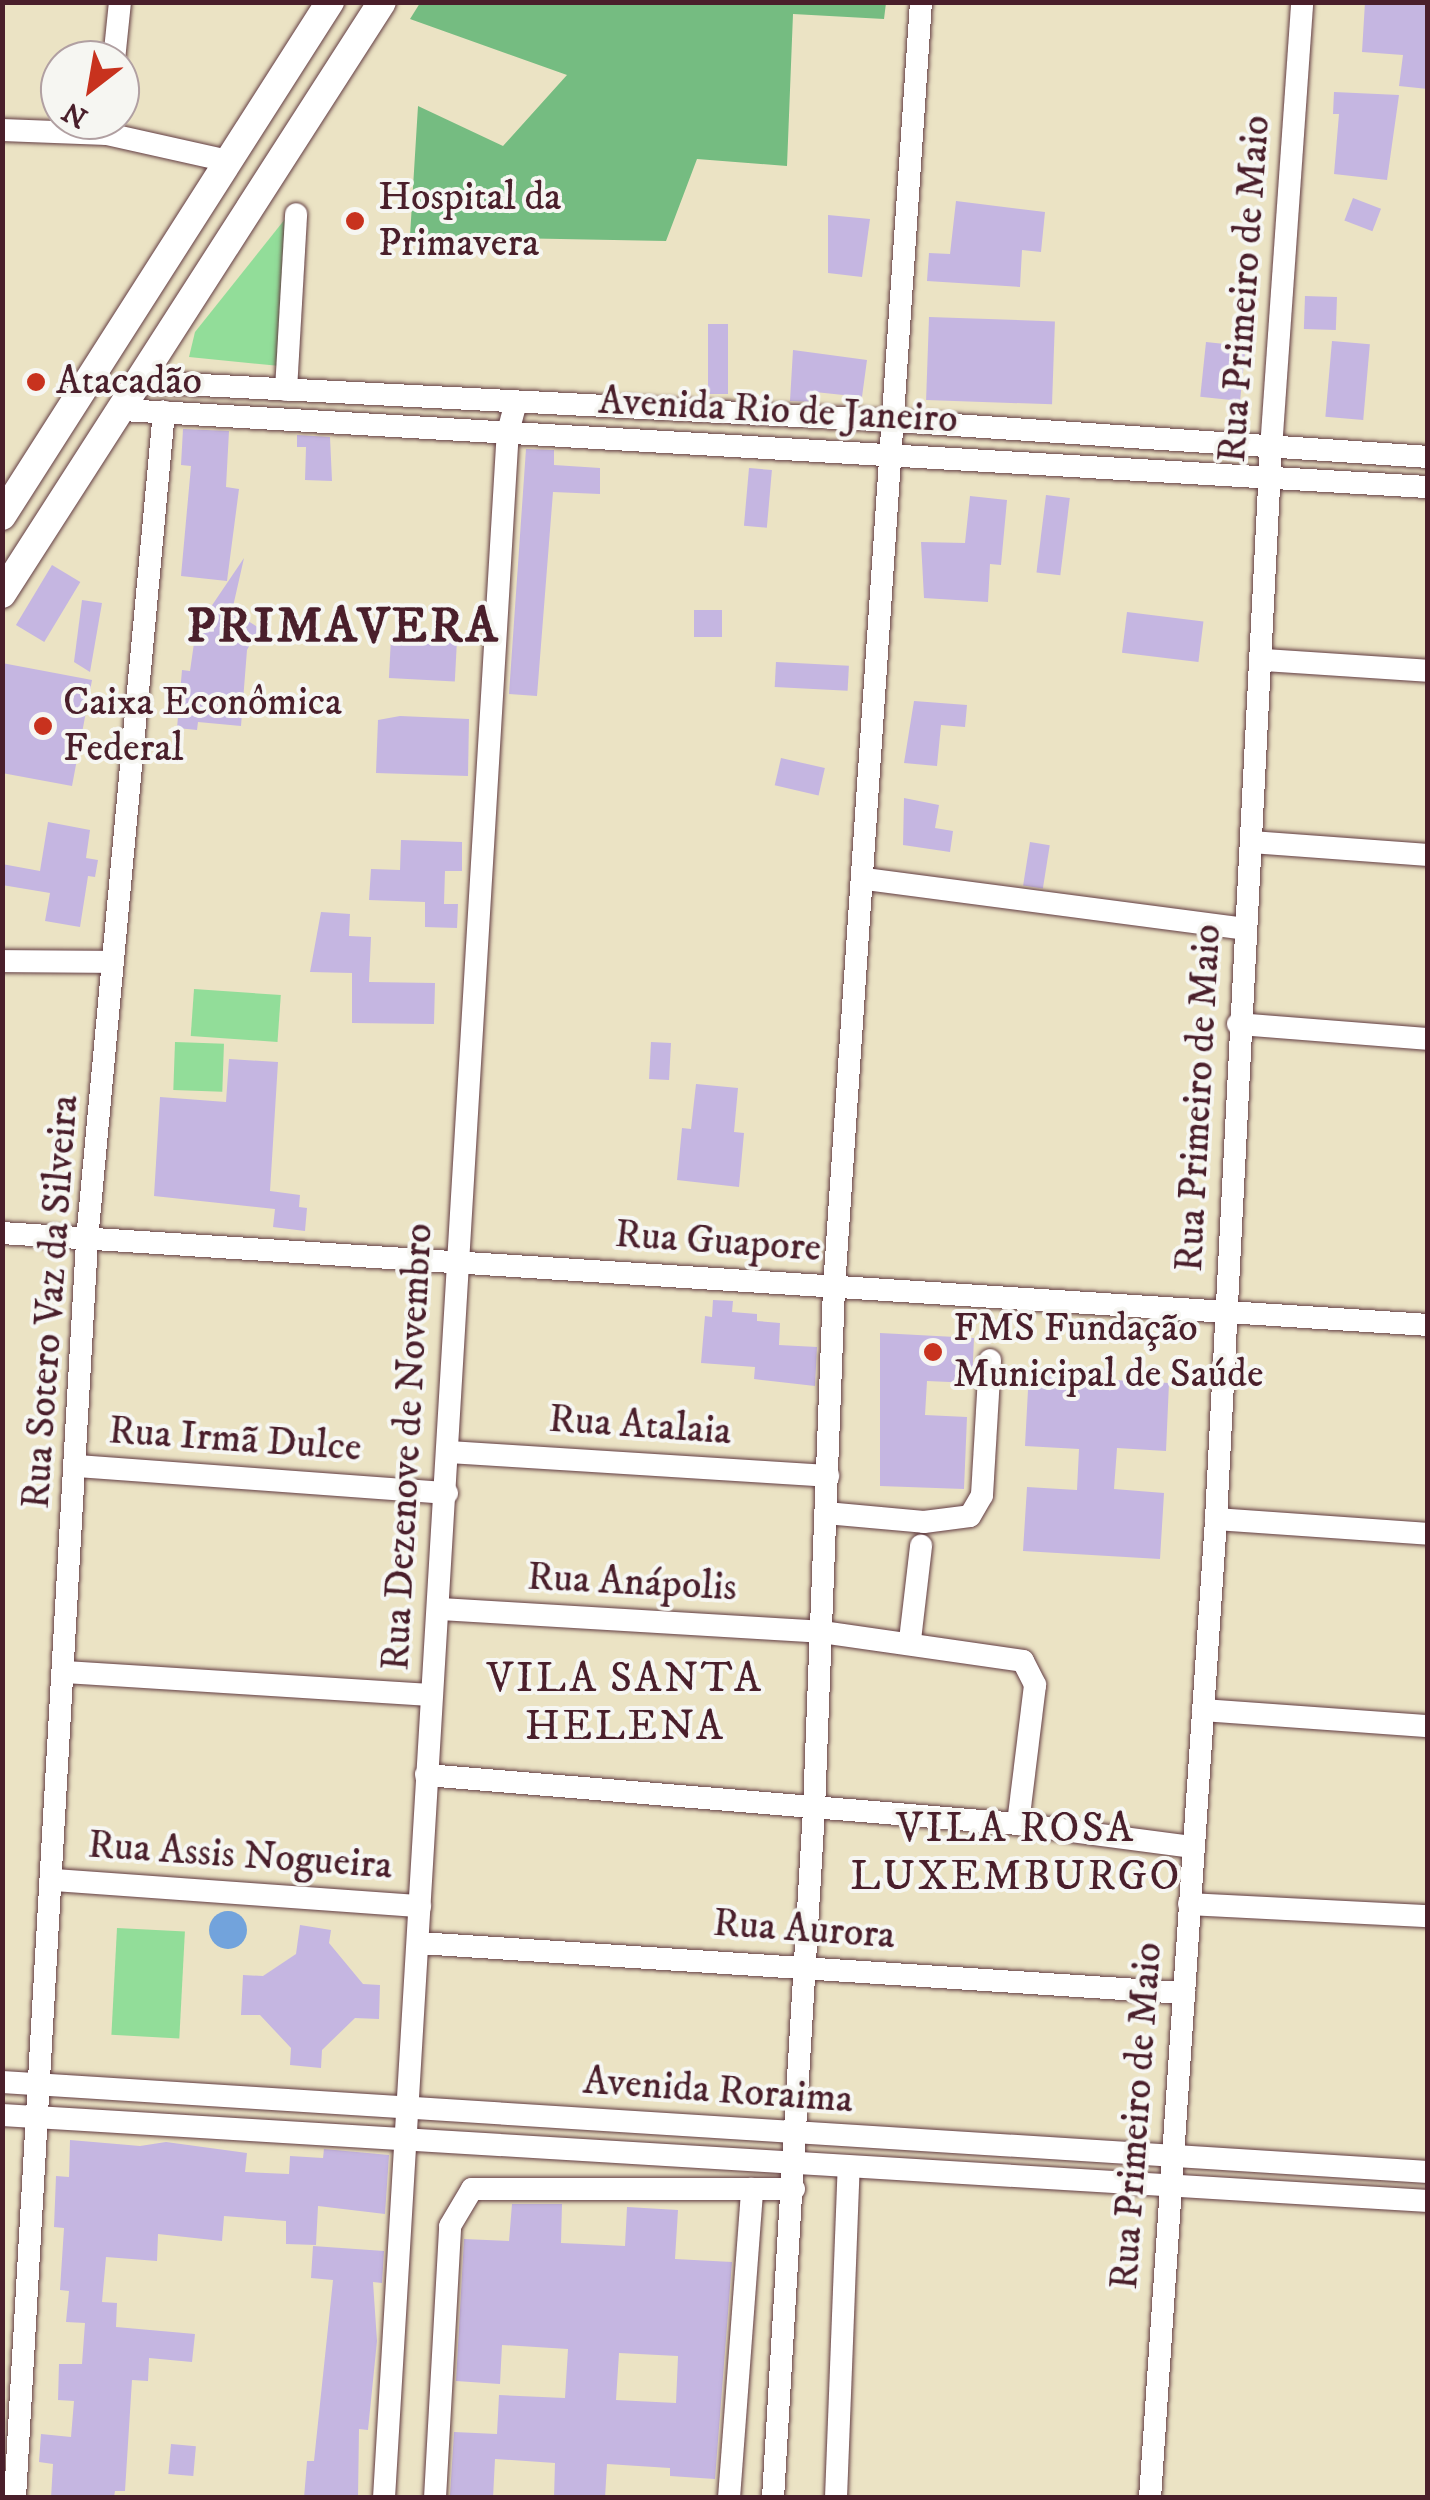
<!DOCTYPE html>
<html>
<head>
<meta charset="utf-8">
<style>
  body { margin:0 }
  #map { position:relative; width:1430px; height:2500px; overflow:hidden; background:#ebe3c4; font-family:"IM FELL DW Pica",serif }
  div>[style] { position:absolute }
  .green>* { inset:0; background:#92dd99; transform-origin:0 0 }
  .forest>* { inset:0; background:#75bc81 }
  .water>* { inset:0; background:#72a3dc }
  .round { border-radius:50% }
  .building>* { inset:0; background:#c5b6e1; transform-origin:0 0 }
  .roads { filter:drop-shadow(0 0 2px #623c42) drop-shadow(0 0 2px #623c42) }
  .minor>* { height:22px; margin:-11px; padding:0 11px; transform-origin:11px; border-radius:11px; background:#fff }
  .major>* { height:28px; margin:-14px; padding:0 14px; transform-origin:14px; border-radius:14px; background:#fff }
  .dots>* { width:28px; height:28px; translate:-50% -50%; box-sizing:border-box; border:5px solid #f6f6f2; border-radius:50% }
  span { translate:-50% -50%; white-space:nowrap; text-align:center; line-height:1.15; -webkit-text-stroke:8px #f6f6f2; paint-order:stroke }
  .poi-label { font-size:40px; color:#4a1f2b }
  .left { translate:0 -50%; text-align:left }
  .street-label { font-size:40px; color:#4a1f2b }
  .neighbourhood-label { font-size:42px; color:#4a1f2b; letter-spacing:2.5px }
  .district-label { font-size:50px; color:#4a1f2b; font-weight:700; letter-spacing:2.5px }
  .frame { position:absolute; inset:0; border:5px solid #4a1f2b; pointer-events:none }
  .north { position:absolute; left:40px; top:40px; width:100px; height:100px; box-sizing:border-box; background:#f6f6f2; border:2px solid #b1a0a2; border-radius:50%; rotate:211deg; font-size:28px; font-weight:700; line-height:40px; text-align:center; color:#4a1f2b }
  .north::after { content:''; display:block; margin:auto; width:35px; height:45px; background:#c8321e; clip-path:polygon(50% 0,100% 100%,50% 72%,0 100%) }
</style>
</head>
<body>
<div id="map">
  <div class="green">
    <i style="clip-path:polygon(293px 209px,280px 366px,189px 357px,195px 332px)"></i>
    <i style="left:194px;top:989px;width:87px;height:47px;rotate:4deg"></i>
    <i style="left:175px;top:1042px;width:49px;height:48px;rotate:2deg"></i>
    <i style="left:117px;top:1928px;width:68px;height:107px;rotate:3deg"></i>
  </div>
  <div class="forest">
    <i style="clip-path:polygon(420px 3px,420px 2px,886px 3px,884px 19px,793px 14px,787px 166px,697px 159px,666px 241px,410px 236px,418px 106px,503px 146px,567px 75px,410px 19px)"></i>
  </div>
  <div class="water">
    <i class="round" style="left:209px;top:1911px;width:38px;height:38px"></i>
  </div>
  <div class="building">
    <i style="clip-path:polygon(1365px 2px,1427px 2px,1428px 89px,1399px 86px,1403px 55px,1362px 52px)"></i>
    <i style="clip-path:polygon(1334px 92px,1399px 95px,1387px 180px,1334px 174px,1339px 114px,1333px 114px)"></i>
    <i style="left:1353px;top:198px;width:30px;height:24px;rotate:21deg"></i>
    <i style="clip-path:polygon(956px 201px,1045px 212px,1041px 252px,1022px 250px,1020px 287px,927px 281px,929px 253px,950px 254px)"></i>
    <i style="clip-path:polygon(828px 215px,870px 219px,862px 277px,828px 273px)"></i>
    <i style="left:1305px;top:296px;width:32px;height:33px;rotate:2deg"></i>
    <i style="left:929px;top:317px;width:126px;height:83px;rotate:2deg"></i>
    <i style="left:708px;top:324px;width:20px;height:70px"></i>
    <i style="left:1332px;top:341px;width:38px;height:76px;rotate:5deg"></i>
    <i style="left:1206px;top:342px;width:40px;height:55px;rotate:6deg"></i>
    <i style="clip-path:polygon(793px 350px,867px 360px,862px 397px,815px 392px,815px 402px,790px 401px)"></i>
    <i style="clip-path:polygon(183px 429px,229px 431px,226px 487px,239px 489px,227px 581px,181px 576px,191px 466px,181px 465px)"></i>
    <i style="clip-path:polygon(297px 435px,330px 437px,332px 481px,305px 480px,306px 447px,297px 447px)"></i>
    <i style="clip-path:polygon(526px 449px,554px 450px,554px 465px,600px 468px,600px 494px,553px 492px,537px 696px,509px 694px)"></i>
    <i style="left:749px;top:468px;width:23px;height:58px;rotate:5deg"></i>
    <i style="left:1046px;top:495px;width:24px;height:78px;rotate:7deg"></i>
    <i style="clip-path:polygon(970px 496px,1007px 500px,1001px 565px,990px 564px,988px 602px,924px 598px,921px 542px,965px 543px)"></i>
    <i style="clip-path:polygon(244px 558px,232px 611px,259px 628px,247px 650px,241px 726px,198px 722px,197px 730px,177px 728px,182px 670px,190px 671px,196px 629px)"></i>
    <i style="left:52px;top:565px;width:33px;height:70px;rotate:31deg"></i>
    <i style="clip-path:polygon(82px 600px,102px 603px,90px 672px,74px 662px)"></i>
    <i style="left:694px;top:610px;width:28px;height:27px"></i>
    <i style="left:1127px;top:612px;width:77px;height:41px;rotate:7deg"></i>
    <i style="left:391px;top:638px;width:66px;height:40px;rotate:3deg"></i>
    <i style="left:776px;top:662px;width:73px;height:25px;rotate:3deg"></i>
    <i style="clip-path:polygon(2px 663px,92px 680px,72px 786px,2px 773px)"></i>
    <i style="clip-path:polygon(914px 701px,967px 705px,965px 727px,941px 725px,937px 766px,904px 763px)"></i>
    <i style="clip-path:polygon(400px 716px,469px 719px,468px 776px,376px 773px,378px 720px)"></i>
    <i style="left:781px;top:758px;width:45px;height:28px;rotate:13deg"></i>
    <i style="clip-path:polygon(904px 798px,939px 805px,935px 828px,953px 831px,950px 852px,903px 845px)"></i>
    <i style="clip-path:polygon(48px 822px,90px 830px,86px 858px,98px 860px,95px 877px,88px 876px,80px 927px,45px 921px,50px 893px,2px 885px,2px 864px,40px 871px)"></i>
    <i style="clip-path:polygon(401px 840px,462px 842px,462px 871px,445px 871px,444px 904px,458px 904px,457px 928px,425px 927px,425px 902px,369px 900px,371px 869px,400px 870px)"></i>
    <i style="left:1030px;top:842px;width:20px;height:44px;rotate:9deg"></i>
    <i style="clip-path:polygon(321px 912px,350px 914px,349px 936px,371px 937px,369px 982px,435px 983px,434px 1024px,352px 1023px,352px 973px,310px 972px)"></i>
    <i style="left:651px;top:1042px;width:20px;height:37px;rotate:3deg"></i>
    <i style="clip-path:polygon(229px 1059px,278px 1062px,270px 1191px,300px 1195px,299px 1207px,307px 1208px,305px 1231px,273px 1227px,275px 1209px,154px 1196px,160px 1097px,226px 1102px)"></i>
    <i style="clip-path:polygon(696px 1084px,738px 1088px,734px 1132px,744px 1133px,739px 1187px,677px 1180px,682px 1128px,691px 1129px)"></i>
    <i style="clip-path:polygon(713px 1300px,733px 1301px,732px 1312px,757px 1314px,757px 1321px,780px 1323px,779px 1345px,817px 1347px,815px 1386px,754px 1379px,755px 1367px,701px 1363px,705px 1316px,712px 1317px)"></i>
    <i style="clip-path:polygon(880px 1333px,974px 1338px,972px 1383px,927px 1381px,925px 1415px,967px 1417px,964px 1489px,880px 1486px)"></i>
    <i style="clip-path:polygon(1086px 1367px,1114px 1369px,1114px 1380px,1169px 1383px,1166px 1451px,1117px 1448px,1114px 1489px,1164px 1493px,1160px 1559px,1023px 1551px,1027px 1487px,1077px 1490px,1079px 1449px,1025px 1446px,1029px 1371px,1086px 1375px)"></i>
    <i style="clip-path:polygon(300px 1925px,331px 1930px,329px 1943px,363px 1984px,380px 1985px,379px 2019px,355px 2018px,322px 2050px,321px 2068px,290px 2065px,291px 2048px,260px 2015px,241px 2015px,243px 1975px,263px 1976px,296px 1954px)"></i>
    <i style="clip-path:polygon(70px 2140px,140px 2146px,166px 2142px,247px 2153px,245px 2172px,289px 2174px,290px 2156px,323px 2158px,324px 2149px,389px 2155px,385px 2214px,318px 2206px,316px 2245px,286px 2244px,286px 2221px,224px 2216px,222px 2241px,158px 2234px,157px 2261px,106px 2257px,102px 2302px,117px 2303px,116px 2327px,195px 2334px,192px 2362px,149px 2358px,148px 2381px,132px 2380px,125px 2491px,115px 2491px,114px 2497px,51px 2498px,53px 2464px,39px 2462px,41px 2434px,71px 2437px,74px 2401px,58px 2400px,59px 2364px,82px 2364px,85px 2323px,66px 2322px,69px 2291px,60px 2290px,64px 2228px,54px 2227px,56px 2176px,69px 2177px)"></i>
    <i style="clip-path:polygon(evenodd,512px 2204px,562px 2204px,561px 2243px,606px 2245px,625px 2246px,627px 2207px,678px 2210px,675px 2259px,732px 2262px,715px 2479px,670px 2476px,670px 2468px,607px 2464px,605px 2498px,554px 2498px,555px 2463px,495px 2459px,493px 2498px,450px 2496px,454px 2432px,497px 2434px,499px 2395px,565px 2398px,568px 2349px,502px 2345px,500px 2384px,456px 2381px,464px 2239px,509px 2241px,512px 2204px,619px 2353px,678px 2356px,676px 2403px,616px 2400px,619px 2353px)"></i>
    <i style="clip-path:polygon(313px 2246px,384px 2251px,382px 2283px,373px 2282px,377px 2341px,368px 2430px,359px 2429px,358px 2498px,304px 2498px,307px 2461px,314px 2461px,333px 2280px,311px 2278px)"></i>
    <i style="left:171px;top:2444px;width:25px;height:30px;rotate:5deg"></i>
  </div>
  <div class="roads">
    <div class="minor">
      <i style="left:114px;top:60px;width:58px;rotate:-84.1deg"></i>
      <i style="left:2px;top:130px;width:105px;rotate:2.2deg"></i>
      <i style="left:107px;top:134px;width:124px;rotate:12.6deg"></i>
      <i style="left:143px;top:382px;width:753px;rotate:2.97deg"></i>
      <i style="left:895px;top:421px;width:534px;rotate:3.86deg"></i>
      <i style="left:286px;top:390px;width:176px;rotate:-86.7deg"></i>
      <i style="left:123px;top:410px;width:1307px;rotate:3.38deg"></i>
      <i style="left:1264px;top:660px;width:164px;rotate:3.8deg"></i>
      <i style="left:1252px;top:842px;width:176px;rotate:4.2deg"></i>
      <i style="left:866px;top:879px;width:381px;rotate:7.5deg"></i>
      <i style="left:2px;top:961px;width:111px;rotate:0.5deg"></i>
      <i style="left:1238px;top:1024px;width:191px;rotate:4.5deg"></i>
      <i style="left:2px;top:1233px;width:1429px;rotate:3.69deg"></i>
      <i style="left:448px;top:1452px;width:381px;rotate:3.6deg"></i>
      <i style="left:78px;top:1466px;width:370px;rotate:4.2deg"></i>
      <i style="left:826px;top:1513px;width:98px;rotate:5.2deg"></i>
      <i style="left:924px;top:1522px;width:46px;rotate:-7.4deg"></i>
      <i style="left:970px;top:1516px;width:24px;rotate:-60deg"></i>
      <i style="left:982px;top:1495px;width:135px;rotate:-86.6deg"></i>
      <i style="left:1216px;top:1519px;width:213px;rotate:4deg"></i>
      <i style="left:439px;top:1609px;width:384px;rotate:3.4deg"></i>
      <i style="left:822px;top:1632px;width:203px;rotate:8.2deg"></i>
      <i style="left:1023px;top:1661px;width:27px;rotate:63deg"></i>
      <i style="left:1035px;top:1685px;width:140px;rotate:97deg"></i>
      <i style="left:910px;top:1640px;width:95px;rotate:-83.3deg"></i>
      <i style="left:64px;top:1672px;width:368px;rotate:3.6deg"></i>
      <i style="left:1203px;top:1710px;width:226px;rotate:4.1deg"></i>
      <i style="left:426px;top:1775px;width:594px;rotate:4.73deg"></i>
      <i style="left:1018px;top:1824px;width:177px;rotate:7.5deg"></i>
      <i style="left:55px;top:1880px;width:366px;rotate:4.1deg"></i>
      <i style="left:1189px;top:1904px;width:239px;rotate:2.9deg"></i>
      <i style="left:419px;top:1943px;width:767px;rotate:3.74deg"></i>
      <i style="left:2px;top:2082px;width:1429px;rotate:3.61deg"></i>
      <i style="left:2px;top:2115px;width:1429px;rotate:3.45deg"></i>
      <i style="left:15px;top:2498px;width:1260px;rotate:-86.72deg"></i>
      <i style="left:87px;top:1240px;width:832px;rotate:-84.69deg"></i>
      <i style="left:384px;top:2498px;width:2070px;rotate:-86.57deg"></i>
      <i style="left:508px;top:432px;width:31px;rotate:-75deg"></i>
      <i style="left:435px;top:2498px;width:272px;rotate:-86.8deg"></i>
      <i style="left:450px;top:2226px;width:43px;rotate:-59.3deg"></i>
      <i style="left:472px;top:2189px;width:322px"></i>
      <i style="left:729px;top:2498px;width:310px;rotate:-85.7deg"></i>
      <i style="left:773px;top:2498px;width:690px;rotate:-86.59deg"></i>
      <i style="left:814px;top:1809px;width:521px;rotate:-87.8deg"></i>
      <i style="left:834px;top:1288px;width:1289px;rotate:-86.13deg"></i>
      <i style="left:836px;top:2498px;width:331px;rotate:-87.8deg"></i>
      <i style="left:1150px;top:2498px;width:981px;rotate:-86.14deg"></i>
      <i style="left:1216px;top:1519px;width:1071px;rotate:-87.06deg"></i>
      <i style="left:1271px;top:449px;width:448px;rotate:-86deg"></i>
    </div>
    <div class="major">
      <i style="left:2px;top:516px;width:610px;rotate:-57.46deg"></i>
      <i style="left:2px;top:594px;width:703px;rotate:-57.3deg"></i>
    </div>
  </div>
  <div class="dots">
    <i style="left:355px;top:221px;background:#c8321e"></i>
    <i style="left:36px;top:382px;background:#c8321e"></i>
    <i style="left:43px;top:726px;background:#c8321e"></i>
    <i style="left:933px;top:1352px;background:#c8321e"></i>
  </div>
  <div class="poi-label">
    <span class="left" style="left:378px;top:221px">Hospital da<br>Primavera</span>
    <span class="left" style="left:56px;top:382px">Atacadão</span>
    <span class="left" style="left:63px;top:726px">Caixa Econômica<br>Federal</span>
    <span class="left" style="left:953px;top:1352px">FMS Fundação<br>Municipal de Saúde</span>
  </div>
  <div class="street-label">
    <span style="left:1245px;top:289px;rotate:-86deg">Rua Primeiro de Maio</span>
    <span style="left:778px;top:411px;rotate:3deg">Avenida Rio de Janeiro</span>
    <span style="left:1199px;top:1098px;rotate:-87deg">Rua Primeiro de Maio</span>
    <span style="left:718px;top:1242px;rotate:4deg">Rua Guapore</span>
    <span style="left:51px;top:1302px;rotate:-86deg">Rua Sotero Vaz da Silveira</span>
    <span style="left:640px;top:1426px;rotate:4deg">Rua Atalaia</span>
    <span style="left:235px;top:1440px;rotate:4deg">Rua Irmã Dulce</span>
    <span style="left:408px;top:1447px;rotate:-87deg">Rua Dezenove de Novembro</span>
    <span style="left:632px;top:1583px;rotate:3deg">Rua Anápolis</span>
    <span style="left:240px;top:1856px;rotate:4deg">Rua Assis Nogueira</span>
    <span style="left:804px;top:1930px;rotate:4deg">Rua Aurora</span>
    <span style="left:718px;top:2091px;rotate:4deg">Avenida Roraima</span>
    <span style="left:1137px;top:2116px;rotate:-86deg">Rua Primeiro de Maio</span>
  </div>
  <div class="neighbourhood-label">
    <span style="left:625px;top:1703px">VILA SANTA<br>HELENA</span>
    <span style="left:1016px;top:1853px">VILA ROSA<br>LUXEMBURGO</span>
  </div>
  <div class="district-label">
    <span style="left:343px;top:627px">PRIMAVERA</span>
  </div>
  <div class="frame"></div>
  <div class="north">N</div>
</div>
</body>
</html>
